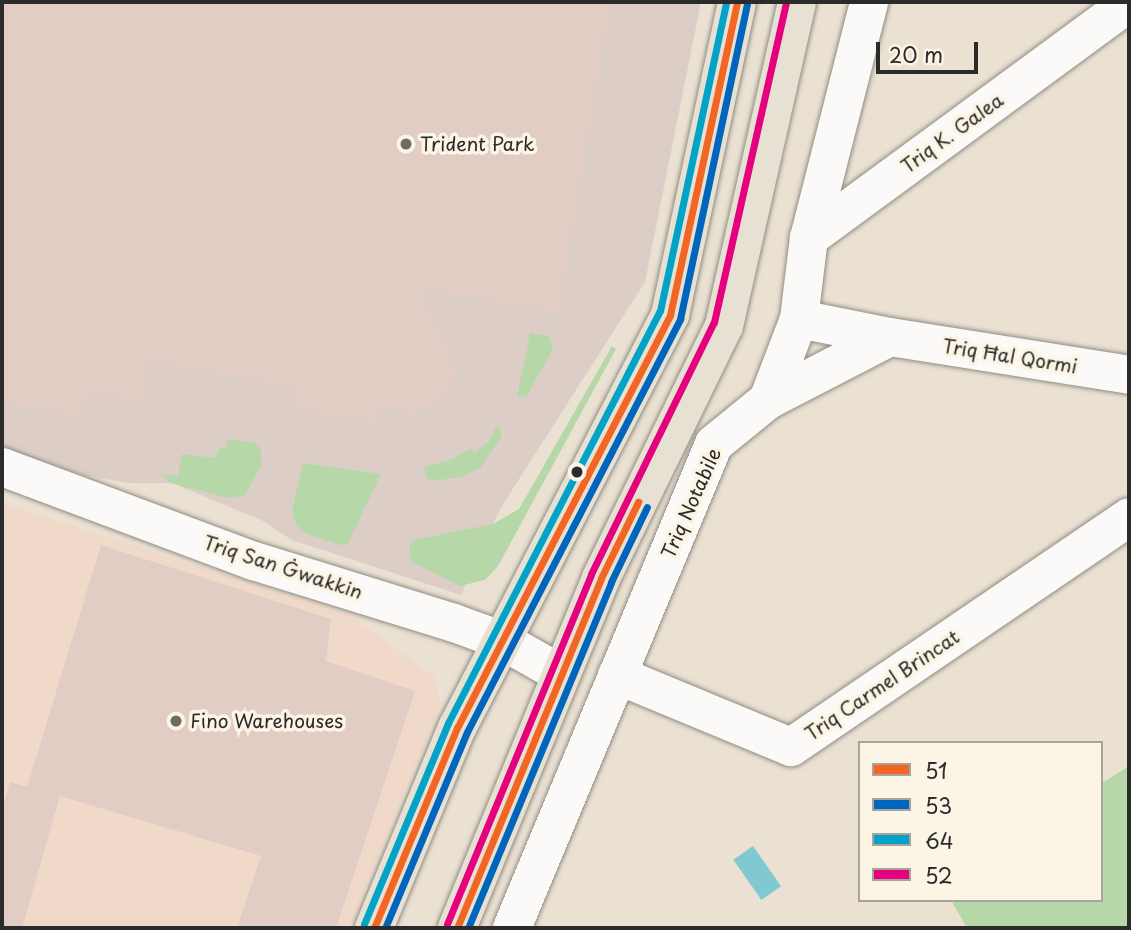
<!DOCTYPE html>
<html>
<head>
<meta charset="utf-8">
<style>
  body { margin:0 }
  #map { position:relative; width:1131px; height:930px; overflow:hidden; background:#eae1d2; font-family:"Playpen Sans",sans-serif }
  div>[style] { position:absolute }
  .built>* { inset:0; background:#f1d9ca }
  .industrial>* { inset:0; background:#dccec7 }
  .green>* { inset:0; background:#b6d7a8 }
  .water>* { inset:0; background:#81c9d0; transform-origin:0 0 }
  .building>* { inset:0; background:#e2cdc5 }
  .roads { filter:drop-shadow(0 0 2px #908c84) drop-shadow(0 0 2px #908c84) }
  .minor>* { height:38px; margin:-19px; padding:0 19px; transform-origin:19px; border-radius:19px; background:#fcfaf8 }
  .major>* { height:38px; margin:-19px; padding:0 19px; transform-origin:19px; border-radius:19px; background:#e7e1d4 }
  .bus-1>* { height:7px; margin:-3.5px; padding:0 3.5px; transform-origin:3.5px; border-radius:3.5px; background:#f26522 }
  .bus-2>* { height:7px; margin:-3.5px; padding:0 3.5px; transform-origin:3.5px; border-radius:3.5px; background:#0065bd }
  .bus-3>* { height:7px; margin:-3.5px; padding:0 3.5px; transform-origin:3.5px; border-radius:3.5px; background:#02a3c6 }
  .bus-4>* { height:7px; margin:-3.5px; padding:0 3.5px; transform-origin:3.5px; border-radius:3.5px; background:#e5007d }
  .dots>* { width:19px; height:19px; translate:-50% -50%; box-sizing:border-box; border:4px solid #fcf5e5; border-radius:50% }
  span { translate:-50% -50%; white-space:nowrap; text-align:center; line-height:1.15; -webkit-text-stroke:7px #fcf5e5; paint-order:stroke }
  .street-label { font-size:19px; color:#2b2b2b }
  .poi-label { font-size:19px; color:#2b2b2b }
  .left { translate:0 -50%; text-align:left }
  .frame { position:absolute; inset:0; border:4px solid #2b2b2b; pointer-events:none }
  .legend { position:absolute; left:858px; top:741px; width:245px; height:161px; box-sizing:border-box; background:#fcf5e5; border:2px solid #a8a49b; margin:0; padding:9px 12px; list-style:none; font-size:21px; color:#2b2b2b }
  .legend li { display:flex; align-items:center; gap:14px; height:35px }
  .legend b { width:35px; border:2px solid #a8a49b }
  .scale { position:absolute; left:876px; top:42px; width:102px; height:32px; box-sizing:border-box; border:4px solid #2b2b2b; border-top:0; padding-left:9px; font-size:21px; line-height:24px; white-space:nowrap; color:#2b2b2b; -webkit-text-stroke:5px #fcf5e5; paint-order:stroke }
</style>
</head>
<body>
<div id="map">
  <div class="built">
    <i style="clip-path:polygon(2px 503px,348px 614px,435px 677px,440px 705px,349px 928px,2px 928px)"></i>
  </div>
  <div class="industrial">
    <i style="clip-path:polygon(2px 2px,701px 2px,645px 282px,500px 509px,461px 595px,292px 540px,261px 520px,172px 483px,128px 483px,83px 475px,2px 453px)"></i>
  </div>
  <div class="green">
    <i style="clip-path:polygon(530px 333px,549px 336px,553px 349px,526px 397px,517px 397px)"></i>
    <i style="clip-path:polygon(612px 346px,616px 349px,498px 566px,485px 580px,460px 586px,412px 562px,409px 546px,414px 540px,493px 524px,519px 509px)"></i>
    <i style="clip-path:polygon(497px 426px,501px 430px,501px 437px,481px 467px,461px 477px,432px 481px,427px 478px,424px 467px,453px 459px,472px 448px,474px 453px,488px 442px)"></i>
    <i style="clip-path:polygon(228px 439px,254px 443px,261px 449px,261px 466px,245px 495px,230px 498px,170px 483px,161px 474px,178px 476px,182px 454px,215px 458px,220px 447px,226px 448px)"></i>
    <i style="clip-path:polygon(303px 463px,381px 474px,347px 545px,341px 545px,305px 533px,296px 525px,292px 511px)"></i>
    <i style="clip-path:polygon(1129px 766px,1129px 928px,967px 928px,951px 900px,1101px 900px,1101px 784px)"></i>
  </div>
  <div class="water">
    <i style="left:753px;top:846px;width:49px;height:24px;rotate:55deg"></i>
  </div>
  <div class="building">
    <i style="clip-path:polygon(2px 2px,611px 2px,559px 313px,420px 289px,455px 366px,453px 386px,432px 406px,411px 415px,380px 406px,378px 424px,291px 410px,294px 388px,150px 361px,143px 402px,87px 393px,82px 418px,2px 404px)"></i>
    <i style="clip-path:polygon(101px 545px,331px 619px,326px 661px,415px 691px,336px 928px,237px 928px,261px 856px,60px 796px,22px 928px,2px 928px,2px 809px,10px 782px,27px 787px)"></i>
  </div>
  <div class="roads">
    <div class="minor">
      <i style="left:809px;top:238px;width:397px;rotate:-36.3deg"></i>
      <i style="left:799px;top:319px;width:93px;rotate:11.2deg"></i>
      <i style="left:890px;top:337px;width:242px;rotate:9deg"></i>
      <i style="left:768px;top:400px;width:137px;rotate:-27.3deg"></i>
      <i style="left:2px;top:467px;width:269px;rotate:20.5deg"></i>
      <i style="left:254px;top:561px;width:209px;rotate:17.2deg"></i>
      <i style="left:454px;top:623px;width:50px;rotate:19.9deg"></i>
      <i style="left:501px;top:640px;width:69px;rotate:29.5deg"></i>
      <i style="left:617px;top:675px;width:188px;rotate:22.5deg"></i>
      <i style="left:791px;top:747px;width:409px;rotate:-34.2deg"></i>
      <i style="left:512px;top:928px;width:524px;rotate:-67.35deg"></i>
      <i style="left:714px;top:444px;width:70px;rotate:-39.2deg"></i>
      <i style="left:768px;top:400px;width:87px;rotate:-69.1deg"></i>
      <i style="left:799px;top:319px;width:82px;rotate:-83deg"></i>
      <i style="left:809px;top:238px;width:244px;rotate:-75.7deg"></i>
    </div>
    <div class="major">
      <i style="left:374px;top:928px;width:217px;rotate:-67.5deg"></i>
      <i style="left:457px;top:728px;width:465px;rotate:-62.7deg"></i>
      <i style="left:670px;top:315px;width:320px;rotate:-77.9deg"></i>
      <i style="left:457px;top:928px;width:378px;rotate:-67.6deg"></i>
      <i style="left:601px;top:578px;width:280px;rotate:-64deg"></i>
      <i style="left:724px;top:326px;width:332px;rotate:-77.3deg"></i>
    </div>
  </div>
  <div class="bus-1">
    <i style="left:374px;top:928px;width:217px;rotate:-67.5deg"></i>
    <i style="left:457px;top:728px;width:465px;rotate:-62.7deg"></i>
    <i style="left:670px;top:315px;width:320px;rotate:-77.9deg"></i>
    <i style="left:457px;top:928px;width:378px;rotate:-67.6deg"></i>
    <i style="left:601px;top:578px;width:85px;rotate:-64deg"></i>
  </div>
  <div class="bus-2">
    <i style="left:385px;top:928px;width:212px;rotate:-67.3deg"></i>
    <i style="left:467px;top:732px;width:465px;rotate:-62.7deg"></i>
    <i style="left:680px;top:319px;width:322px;rotate:-78deg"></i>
    <i style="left:468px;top:928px;width:374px;rotate:-67.5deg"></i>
    <i style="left:611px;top:582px;width:83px;rotate:-64.4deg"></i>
  </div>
  <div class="bus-3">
    <i style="left:364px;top:924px;width:218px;rotate:-67.3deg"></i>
    <i style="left:448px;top:723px;width:463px;rotate:-62.8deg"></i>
    <i style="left:660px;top:311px;width:316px;rotate:-77.9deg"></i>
  </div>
  <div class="bus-4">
    <i style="left:447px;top:924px;width:378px;rotate:-67.6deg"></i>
    <i style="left:591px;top:574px;width:280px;rotate:-64deg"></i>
    <i style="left:714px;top:322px;width:328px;rotate:-77.3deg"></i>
  </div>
  <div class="dots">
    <i style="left:406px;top:144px;background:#6e6b65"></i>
    <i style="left:577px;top:472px;background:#2b2b2b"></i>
    <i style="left:176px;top:721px;background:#6e6b65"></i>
  </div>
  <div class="street-label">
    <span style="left:952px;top:133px;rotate:-36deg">Triq K. Galea</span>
    <span style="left:1010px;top:356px;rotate:9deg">Triq Ħal Qormi</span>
    <span style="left:691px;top:503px;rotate:-66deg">Triq Notabile</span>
    <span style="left:283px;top:567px;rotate:18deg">Triq San Ġwakkin</span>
    <span style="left:882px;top:685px;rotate:-34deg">Triq Carmel Brincat</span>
  </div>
  <div class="poi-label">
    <span class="left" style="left:420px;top:144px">Trident Park</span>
    <span class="left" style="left:190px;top:721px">Fino Warehouses</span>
  </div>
  <div class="frame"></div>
  <ul class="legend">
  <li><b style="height:9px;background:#f26522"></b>51</li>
  <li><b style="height:9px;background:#0065bd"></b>53</li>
  <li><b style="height:9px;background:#02a3c6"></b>64</li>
  <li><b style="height:9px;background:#e5007d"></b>52</li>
  </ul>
  <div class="scale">20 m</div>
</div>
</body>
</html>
